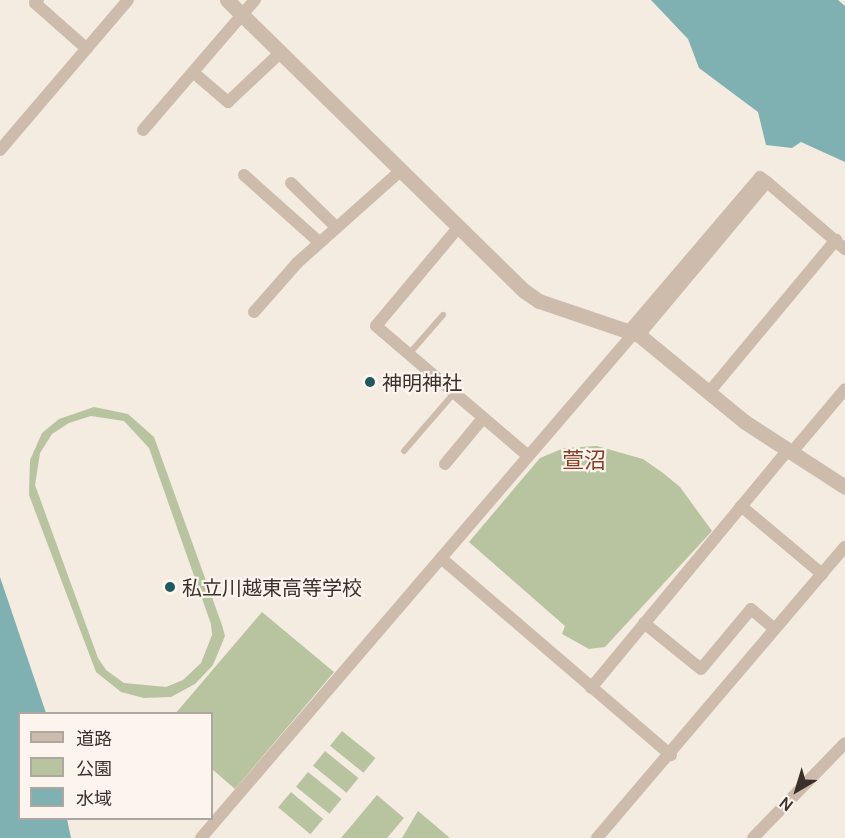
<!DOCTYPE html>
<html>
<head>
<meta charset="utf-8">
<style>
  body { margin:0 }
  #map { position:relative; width:845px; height:838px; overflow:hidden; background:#f4ebe1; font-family:Manrope,"Noto Sans JP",sans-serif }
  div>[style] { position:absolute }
  .green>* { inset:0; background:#b8c4a0; transform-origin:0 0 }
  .water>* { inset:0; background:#7fb0b2 }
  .service>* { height:6px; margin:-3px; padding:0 3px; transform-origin:3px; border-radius:3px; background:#cdbbac }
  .minor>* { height:12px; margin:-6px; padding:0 6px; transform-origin:6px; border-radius:6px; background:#cdbbac }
  .tertiary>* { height:15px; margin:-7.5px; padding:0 7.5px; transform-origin:7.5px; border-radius:7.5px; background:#cdbbac }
  .dots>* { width:16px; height:16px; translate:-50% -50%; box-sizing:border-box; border:3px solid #fbf5ee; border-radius:50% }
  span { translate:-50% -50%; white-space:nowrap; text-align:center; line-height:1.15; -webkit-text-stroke:4.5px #fbf5ee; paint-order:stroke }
  .poi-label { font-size:20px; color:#3b302b }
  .left { translate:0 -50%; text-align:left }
  .quarter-label { font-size:22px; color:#8c3b22 }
  .legend { position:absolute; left:18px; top:712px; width:195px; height:108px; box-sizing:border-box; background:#fbf5ee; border:2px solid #aea6a0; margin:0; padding:8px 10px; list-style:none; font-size:18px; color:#3b302b }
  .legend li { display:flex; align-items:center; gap:12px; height:30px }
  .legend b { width:30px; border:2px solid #aea6a0 }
  .north { position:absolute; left:767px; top:760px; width:60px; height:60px; -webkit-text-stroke:4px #fbf5ee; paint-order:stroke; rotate:218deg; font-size:16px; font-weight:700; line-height:24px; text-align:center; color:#3b302b }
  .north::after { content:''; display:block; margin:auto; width:21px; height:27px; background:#3b302b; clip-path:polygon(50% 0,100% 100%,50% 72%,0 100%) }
</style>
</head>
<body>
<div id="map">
  <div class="green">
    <i style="clip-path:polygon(evenodd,94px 407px,128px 414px,154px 437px,222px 625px,225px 636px,213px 665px,195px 684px,171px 697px,144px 698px,121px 692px,96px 672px,29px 495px,30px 460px,42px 433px,59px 419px,94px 407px,91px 416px,124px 421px,149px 448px,211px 624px,212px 635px,201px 663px,183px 680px,166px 687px,124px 683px,106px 670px,98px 658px,35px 485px,40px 453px,52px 434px,69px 423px,91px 416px)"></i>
    <i style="clip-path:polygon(597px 446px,643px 459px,663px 473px,680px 487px,712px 531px,605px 647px,589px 649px,562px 634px,565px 626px,469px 542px,540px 458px,564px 448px)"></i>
    <i style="clip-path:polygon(262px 612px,334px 672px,235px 789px,212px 769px,212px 714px,175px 714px)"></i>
    <i style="left:342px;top:731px;width:43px;height:19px;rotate:39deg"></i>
    <i style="left:325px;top:751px;width:43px;height:19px;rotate:39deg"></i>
    <i style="left:308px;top:772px;width:43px;height:19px;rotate:39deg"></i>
    <i style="left:291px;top:792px;width:42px;height:20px;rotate:40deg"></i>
    <i style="clip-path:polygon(377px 795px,404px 818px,387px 838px,341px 838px)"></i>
    <i style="clip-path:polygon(418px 811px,450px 838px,402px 838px)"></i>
  </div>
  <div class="water">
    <i style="clip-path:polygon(651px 0,838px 0,845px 6px,845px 162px,801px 142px,792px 148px,766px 145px,758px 112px,699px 68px,688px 39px)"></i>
    <i style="clip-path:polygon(0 577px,46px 713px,20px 714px,20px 818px,67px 819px,71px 838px,0 838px)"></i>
  </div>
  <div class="service">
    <i style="left:409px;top:354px;width:52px;rotate:-48.9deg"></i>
    <i style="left:404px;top:451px;width:77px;rotate:-49.2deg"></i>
  </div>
  <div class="minor">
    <i style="left:38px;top:0;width:4px;rotate:135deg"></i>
    <i style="left:35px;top:3px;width:69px;rotate:41.5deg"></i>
    <i style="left:194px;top:73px;width:45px;rotate:40.5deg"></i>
    <i style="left:228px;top:102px;width:71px;rotate:-43.3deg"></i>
    <i style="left:143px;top:130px;width:172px;rotate:-49.3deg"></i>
    <i style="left:0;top:150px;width:197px;rotate:-49.5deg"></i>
    <i style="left:244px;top:175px;width:101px;rotate:41.8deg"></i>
    <i style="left:291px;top:183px;width:63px;rotate:44.4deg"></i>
    <i style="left:457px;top:229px;width:126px;rotate:129.9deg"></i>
    <i style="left:376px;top:326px;width:200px;rotate:40.5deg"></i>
    <i style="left:254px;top:312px;width:65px;rotate:-48.7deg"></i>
    <i style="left:297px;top:263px;width:137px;rotate:-41.7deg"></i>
    <i style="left:629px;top:331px;width:202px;rotate:-49.6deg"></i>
    <i style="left:760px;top:177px;width:9px;rotate:36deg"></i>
    <i style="left:639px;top:335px;width:199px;rotate:-50.1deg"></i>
    <i style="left:767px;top:182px;width:103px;rotate:40.7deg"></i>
    <i style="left:710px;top:391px;width:197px;rotate:-50.2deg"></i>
    <i style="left:792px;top:452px;width:82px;rotate:-49.9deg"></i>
    <i style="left:445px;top:464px;width:60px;rotate:-50.4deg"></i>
    <i style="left:741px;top:506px;width:106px;rotate:40deg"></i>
    <i style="left:441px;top:558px;width:303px;rotate:40.6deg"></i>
    <i style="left:644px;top:623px;width:73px;rotate:38.9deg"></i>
    <i style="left:701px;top:669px;width:78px;rotate:-50.2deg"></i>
    <i style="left:751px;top:609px;width:30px;rotate:40deg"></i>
    <i style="left:591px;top:688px;width:309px;rotate:-50.4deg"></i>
    <i style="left:201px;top:838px;width:665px;rotate:-49.39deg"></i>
    <i style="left:597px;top:838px;width:382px;rotate:-49.6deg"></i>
    <i style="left:753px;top:838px;width:132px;rotate:-45.9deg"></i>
  </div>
  <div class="tertiary">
    <i style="left:227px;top:0;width:414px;rotate:44.4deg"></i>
    <i style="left:523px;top:290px;width:19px;rotate:35deg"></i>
    <i style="left:539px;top:301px;width:106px;rotate:18.8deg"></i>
    <i style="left:639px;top:335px;width:137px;rotate:39.4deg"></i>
    <i style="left:745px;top:422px;width:119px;rotate:33deg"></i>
  </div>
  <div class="dots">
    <i style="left:370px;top:382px;background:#1f5a5e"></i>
    <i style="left:170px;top:587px;background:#1f5a5e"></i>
  </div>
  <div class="poi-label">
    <span class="left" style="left:382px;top:382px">神明神社</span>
    <span class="left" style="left:182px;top:587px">私立川越東高等学校</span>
  </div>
  <div class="quarter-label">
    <span style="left:584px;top:461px">萱沼</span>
  </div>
  <ul class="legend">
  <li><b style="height:8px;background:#cdbbac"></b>道路</li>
  <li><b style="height:16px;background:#b8c4a0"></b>公園</li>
  <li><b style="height:16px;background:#7fb0b2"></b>水域</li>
  </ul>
  <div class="north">N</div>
</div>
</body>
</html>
